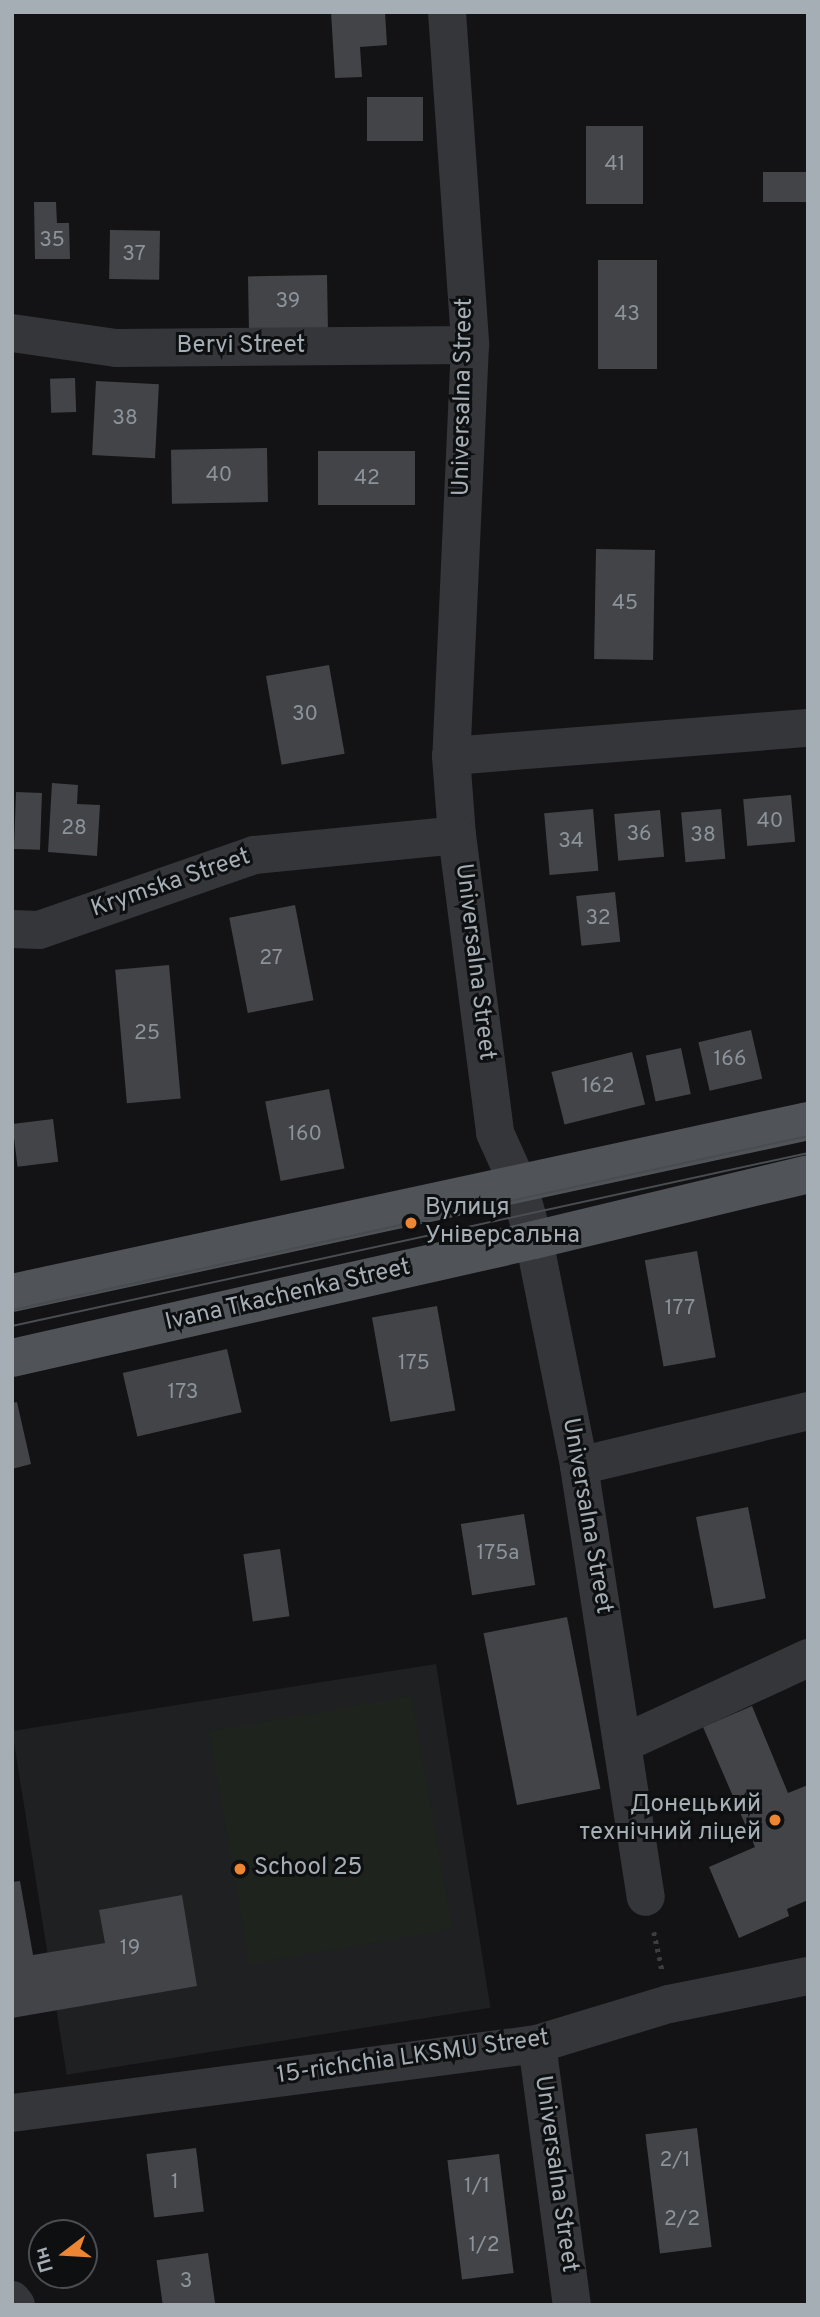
<!DOCTYPE html>
<html>
<head>
<meta charset="utf-8">
<style>
  body { margin:0 }
  #map { position:relative; width:820px; height:2317px; overflow:hidden; background:#131315; font-family:Overpass,sans-serif }
  div>[style] { position:absolute }
  .built>* { inset:0; background:#1f2022; transform-origin:0 0 }
  .green>* { inset:0; background:#1e241d; transform-origin:0 0 }
  .building>* { inset:0; background:#424448; transform-origin:0 0 }
  .path>* { height:4.5px; margin-top:-2.25px; transform-origin:0; background:repeating-linear-gradient(90deg,#3a3d41 0 3.5px,transparent 0 8.5px) }
  .minor>* { height:38px; margin:-19px; padding:0 19px; transform-origin:19px; border-radius:19px; background:#34363a }
  .major>* { height:38px; margin:-19px; padding:0 19px; transform-origin:19px; border-radius:19px; background:#505459 }
  .tram>* { height:2px; margin:-1px; padding:0 1px; transform-origin:1px; border-radius:1px; background:#494d51 }
  .dots>* { width:19px; height:19px; translate:-50% -50%; box-sizing:border-box; border:4px solid #0e0f10; border-radius:50% }
  span { translate:-50% -50%; white-space:nowrap; text-align:center; line-height:1.15; -webkit-text-stroke:6px #0e0f10; paint-order:stroke }
  .number-label { font-size:21px; color:#8c939a }
  .number-label span { -webkit-text-stroke-width:0 }
  .street-label { font-size:24px; color:#a5adb5 }
  .poi-label { font-size:24px; color:#a5adb5 }
  .left { translate:0 -50%; text-align:left }
  .right { translate:-100% -50%; text-align:right }
  .frame { position:absolute; inset:0; border:14px solid #a5adb5; pointer-events:none }
  .north { position:absolute; left:28px; top:2219px; width:70px; height:70px; box-sizing:border-box; background:#0e0f10; border:2px solid #4a4e52; border-radius:50%; rotate:253deg; font-size:19px; font-weight:700; line-height:28px; text-align:center; color:#a5adb5 }
  .north::after { content:''; display:block; margin:auto; width:24px; height:32px; background:#ee8532; clip-path:polygon(50% 0,100% 100%,50% 72%,0 100%) }
</style>
</head>
<body>
<div id="map">
  <div class="built">
    <i style="left:436px;top:1664px;width:348px;height:429px;rotate:81deg"></i>
  </div>
  <div class="green">
    <i style="left:411px;top:1696px;width:236px;height:205px;rotate:80deg"></i>
  </div>
  <div class="building">
    <i style="clip-path:polygon(331px 12px,385px 12px,387px 45px,360px 47px,362px 77px,335px 78px)"></i>
    <i style="left:367px;top:97px;width:56px;height:44px"></i>
    <i style="left:586px;top:126px;width:57px;height:78px"></i>
    <i style="left:808px;top:172px;width:30px;height:45px;rotate:90deg"></i>
    <i style="clip-path:polygon(34px 202px,56px 202px,57px 223px,69px 223px,70px 259px,35px 259px)"></i>
    <i style="left:110px;top:230px;width:50px;height:49px;rotate:1deg"></i>
    <i style="left:598px;top:260px;width:59px;height:109px"></i>
    <i style="left:327px;top:275px;width:53px;height:79px;rotate:89deg"></i>
    <i style="left:75px;top:378px;width:34px;height:25px;rotate:88deg"></i>
    <i style="left:96px;top:381px;width:63px;height:74px;rotate:3deg"></i>
    <i style="left:267px;top:448px;width:54px;height:96px;rotate:89deg"></i>
    <i style="left:415px;top:451px;width:54px;height:97px;rotate:90deg"></i>
    <i style="left:596px;top:549px;width:59px;height:110px;rotate:1deg"></i>
    <i style="left:329px;top:665px;width:90px;height:64px;rotate:80deg"></i>
    <i style="clip-path:polygon(52px 783px,78px 785px,77px 804px,100px 805px,97px 856px,48px 852px)"></i>
    <i style="left:16px;top:792px;width:26px;height:57px;rotate:2deg"></i>
    <i style="left:791px;top:795px;width:47px;height:48px;rotate:85deg"></i>
    <i style="left:593px;top:809px;width:62px;height:49px;rotate:85deg"></i>
    <i style="left:721px;top:809px;width:50px;height:40px;rotate:85deg"></i>
    <i style="left:660px;top:810px;width:47px;height:46px;rotate:85deg"></i>
    <i style="left:615px;top:892px;width:50px;height:39px;rotate:84deg"></i>
    <i style="left:295px;top:905px;width:97px;height:67px;rotate:79deg"></i>
    <i style="left:169px;top:965px;width:134px;height:54px;rotate:85deg"></i>
    <i style="left:751px;top:1030px;width:50px;height:54px;rotate:77deg"></i>
    <i style="left:681px;top:1048px;width:47px;height:36px;rotate:78deg"></i>
    <i style="left:632px;top:1052px;width:54px;height:83px;rotate:76deg"></i>
    <i style="left:329px;top:1089px;width:81px;height:65px;rotate:79deg"></i>
    <i style="left:53px;top:1119px;width:43px;height:41px;rotate:83deg"></i>
    <i style="left:697px;top:1251px;width:108px;height:53px;rotate:80deg"></i>
    <i style="left:437px;top:1306px;width:106px;height:66px;rotate:80deg"></i>
    <i style="left:227px;top:1349px;width:65px;height:107px;rotate:77deg"></i>
    <i style="clip-path:polygon(17px 1402px,31px 1464px,12px 1469px,12px 1403px)"></i>
    <i style="left:748px;top:1507px;width:93px;height:53px;rotate:79deg"></i>
    <i style="left:524px;top:1514px;width:72px;height:64px;rotate:81deg"></i>
    <i style="left:280px;top:1549px;width:68px;height:37px;rotate:82deg"></i>
    <i style="left:567px;top:1617px;width:175px;height:85px;rotate:79deg"></i>
    <i style="clip-path:polygon(752px 1706px,788px 1793px,808px 1785px,808px 1900px,787px 1909px,789px 1916px,739px 1938px,709px 1867px,755px 1847px,703px 1727px)"></i>
    <i style="clip-path:polygon(20px 1881px,33px 1955px,105px 1943px,99px 1910px,182px 1895px,197px 1986px,12px 2018px,12px 1882px)"></i>
    <i style="left:697px;top:2128px;width:120px;height:52px;rotate:83deg"></i>
    <i style="left:196px;top:2148px;width:64px;height:50px;rotate:83deg"></i>
    <i style="left:499px;top:2154px;width:120px;height:52px;rotate:83deg"></i>
    <i style="left:208px;top:2253px;width:52px;height:52px;rotate:82deg"></i>
  </div>
  <div class="path">
    <i style="left:654px;top:1932px;width:40px;rotate:78deg"></i>
  </div>
  <div class="minor">
    <i style="left:447px;top:12px;width:334px;rotate:86deg"></i>
    <i style="left:470px;top:345px;width:411px;rotate:92.6deg"></i>
    <i style="left:451px;top:756px;width:79px;rotate:85.7deg"></i>
    <i style="left:457px;top:835px;width:300px;rotate:82.7deg"></i>
    <i style="left:495px;top:1133px;width:56px;rotate:65.7deg"></i>
    <i style="left:518px;top:1184px;width:58px;rotate:74.1deg"></i>
    <i style="left:534px;top:1240px;width:230px;rotate:78.7deg"></i>
    <i style="left:579px;top:1466px;width:436px;rotate:81.2deg"></i>
    <i style="left:12px;top:333px;width:105px;rotate:8.2deg"></i>
    <i style="left:116px;top:348px;width:354px;rotate:-0.5deg"></i>
    <i style="left:451px;top:756px;width:358px;rotate:-4.5deg"></i>
    <i style="left:12px;top:929px;width:27px;rotate:2deg"></i>
    <i style="left:39px;top:930px;width:228px;rotate:-19.2deg"></i>
    <i style="left:254px;top:855px;width:204px;rotate:-5.6deg"></i>
    <i style="left:579px;top:1466px;width:236px;rotate:-13.5deg"></i>
    <i style="left:622px;top:1744px;width:205px;rotate:-24.8deg"></i>
    <i style="left:537px;top:2044px;width:263px;rotate:82.4deg"></i>
    <i style="left:12px;top:2113px;width:530px;rotate:-7.49deg"></i>
    <i style="left:537px;top:2044px;width:138px;rotate:-16.9deg"></i>
    <i style="left:669px;top:2004px;width:142px;rotate:-11.4deg"></i>
    <i style="left:12px;top:2300px;width:6px;rotate:51deg"></i>
  </div>
  <div class="major">
    <i style="left:12px;top:1293px;width:814px;rotate:-12.19deg"></i>
    <i style="left:12px;top:1358px;width:535px;rotate:-12.74deg"></i>
    <i style="left:534px;top:1240px;width:282px;rotate:-13.5deg"></i>
  </div>
  <div class="tram">
    <i style="left:12px;top:1310px;width:815px;rotate:-12.33deg"></i>
    <i style="left:12px;top:1326px;width:815px;rotate:-12.26deg"></i>
  </div>
  <div class="dots">
    <i style="left:411px;top:1223px;background:#ee8532"></i>
    <i style="left:775px;top:1820px;background:#ee8532"></i>
    <i style="left:240px;top:1869px;background:#ee8532"></i>
  </div>
  <div class="number-label">
    <span style="left:615px;top:165px">41</span>
    <span style="left:52px;top:241px">35</span>
    <span style="left:134px;top:255px">37</span>
    <span style="left:288px;top:302px">39</span>
    <span style="left:627px;top:315px">43</span>
    <span style="left:125px;top:419px">38</span>
    <span style="left:219px;top:476px">40</span>
    <span style="left:367px;top:479px">42</span>
    <span style="left:625px;top:604px">45</span>
    <span style="left:305px;top:715px">30</span>
    <span style="left:770px;top:822px">40</span>
    <span style="left:74px;top:829px">28</span>
    <span style="left:639px;top:835px">36</span>
    <span style="left:703px;top:836px">38</span>
    <span style="left:571px;top:842px">34</span>
    <span style="left:598px;top:919px">32</span>
    <span style="left:271px;top:959px">27</span>
    <span style="left:147px;top:1034px">25</span>
    <span style="left:730px;top:1060px">166</span>
    <span style="left:598px;top:1087px">162</span>
    <span style="left:305px;top:1135px">160</span>
    <span style="left:680px;top:1309px">177</span>
    <span style="left:414px;top:1364px">175</span>
    <span style="left:183px;top:1393px">173</span>
    <span style="left:498px;top:1554px">175а</span>
    <span style="left:130px;top:1949px">19</span>
    <span style="left:675px;top:2161px">2/1</span>
    <span style="left:175px;top:2183px">1</span>
    <span style="left:477px;top:2187px">1/1</span>
    <span style="left:682px;top:2220px">2/2</span>
    <span style="left:484px;top:2246px">1/2</span>
    <span style="left:186px;top:2282px">3</span>
  </div>
  <div class="street-label">
    <span style="left:241px;top:347px">Bervi Street</span>
    <span style="left:464px;top:397px;rotate:-89deg">Universalna Street</span>
    <span style="left:171px;top:884px;rotate:-19deg">Krymska Street</span>
    <span style="left:474px;top:962px;rotate:83deg">Universalna Street</span>
    <span style="left:288px;top:1296px;rotate:-13deg">Ivana Tkachenka Street</span>
    <span style="left:586px;top:1516px;rotate:80deg">Universalna Street</span>
    <span style="left:413px;top:2058px;rotate:-8deg">15-richchia LKSMU Street</span>
    <span style="left:555px;top:2174px;rotate:82deg">Universalna Street</span>
  </div>
  <div class="poi-label">
    <span class="left" style="left:425px;top:1223px">Вулиця<br>Універсальна</span>
    <span class="right" style="left:761px;top:1820px">Донецький<br>технічний ліцей</span>
    <span class="left" style="left:254px;top:1869px">School 25</span>
  </div>
  <div class="frame"></div>
  <div class="north">Пн</div>
</div>
</body>
</html>
